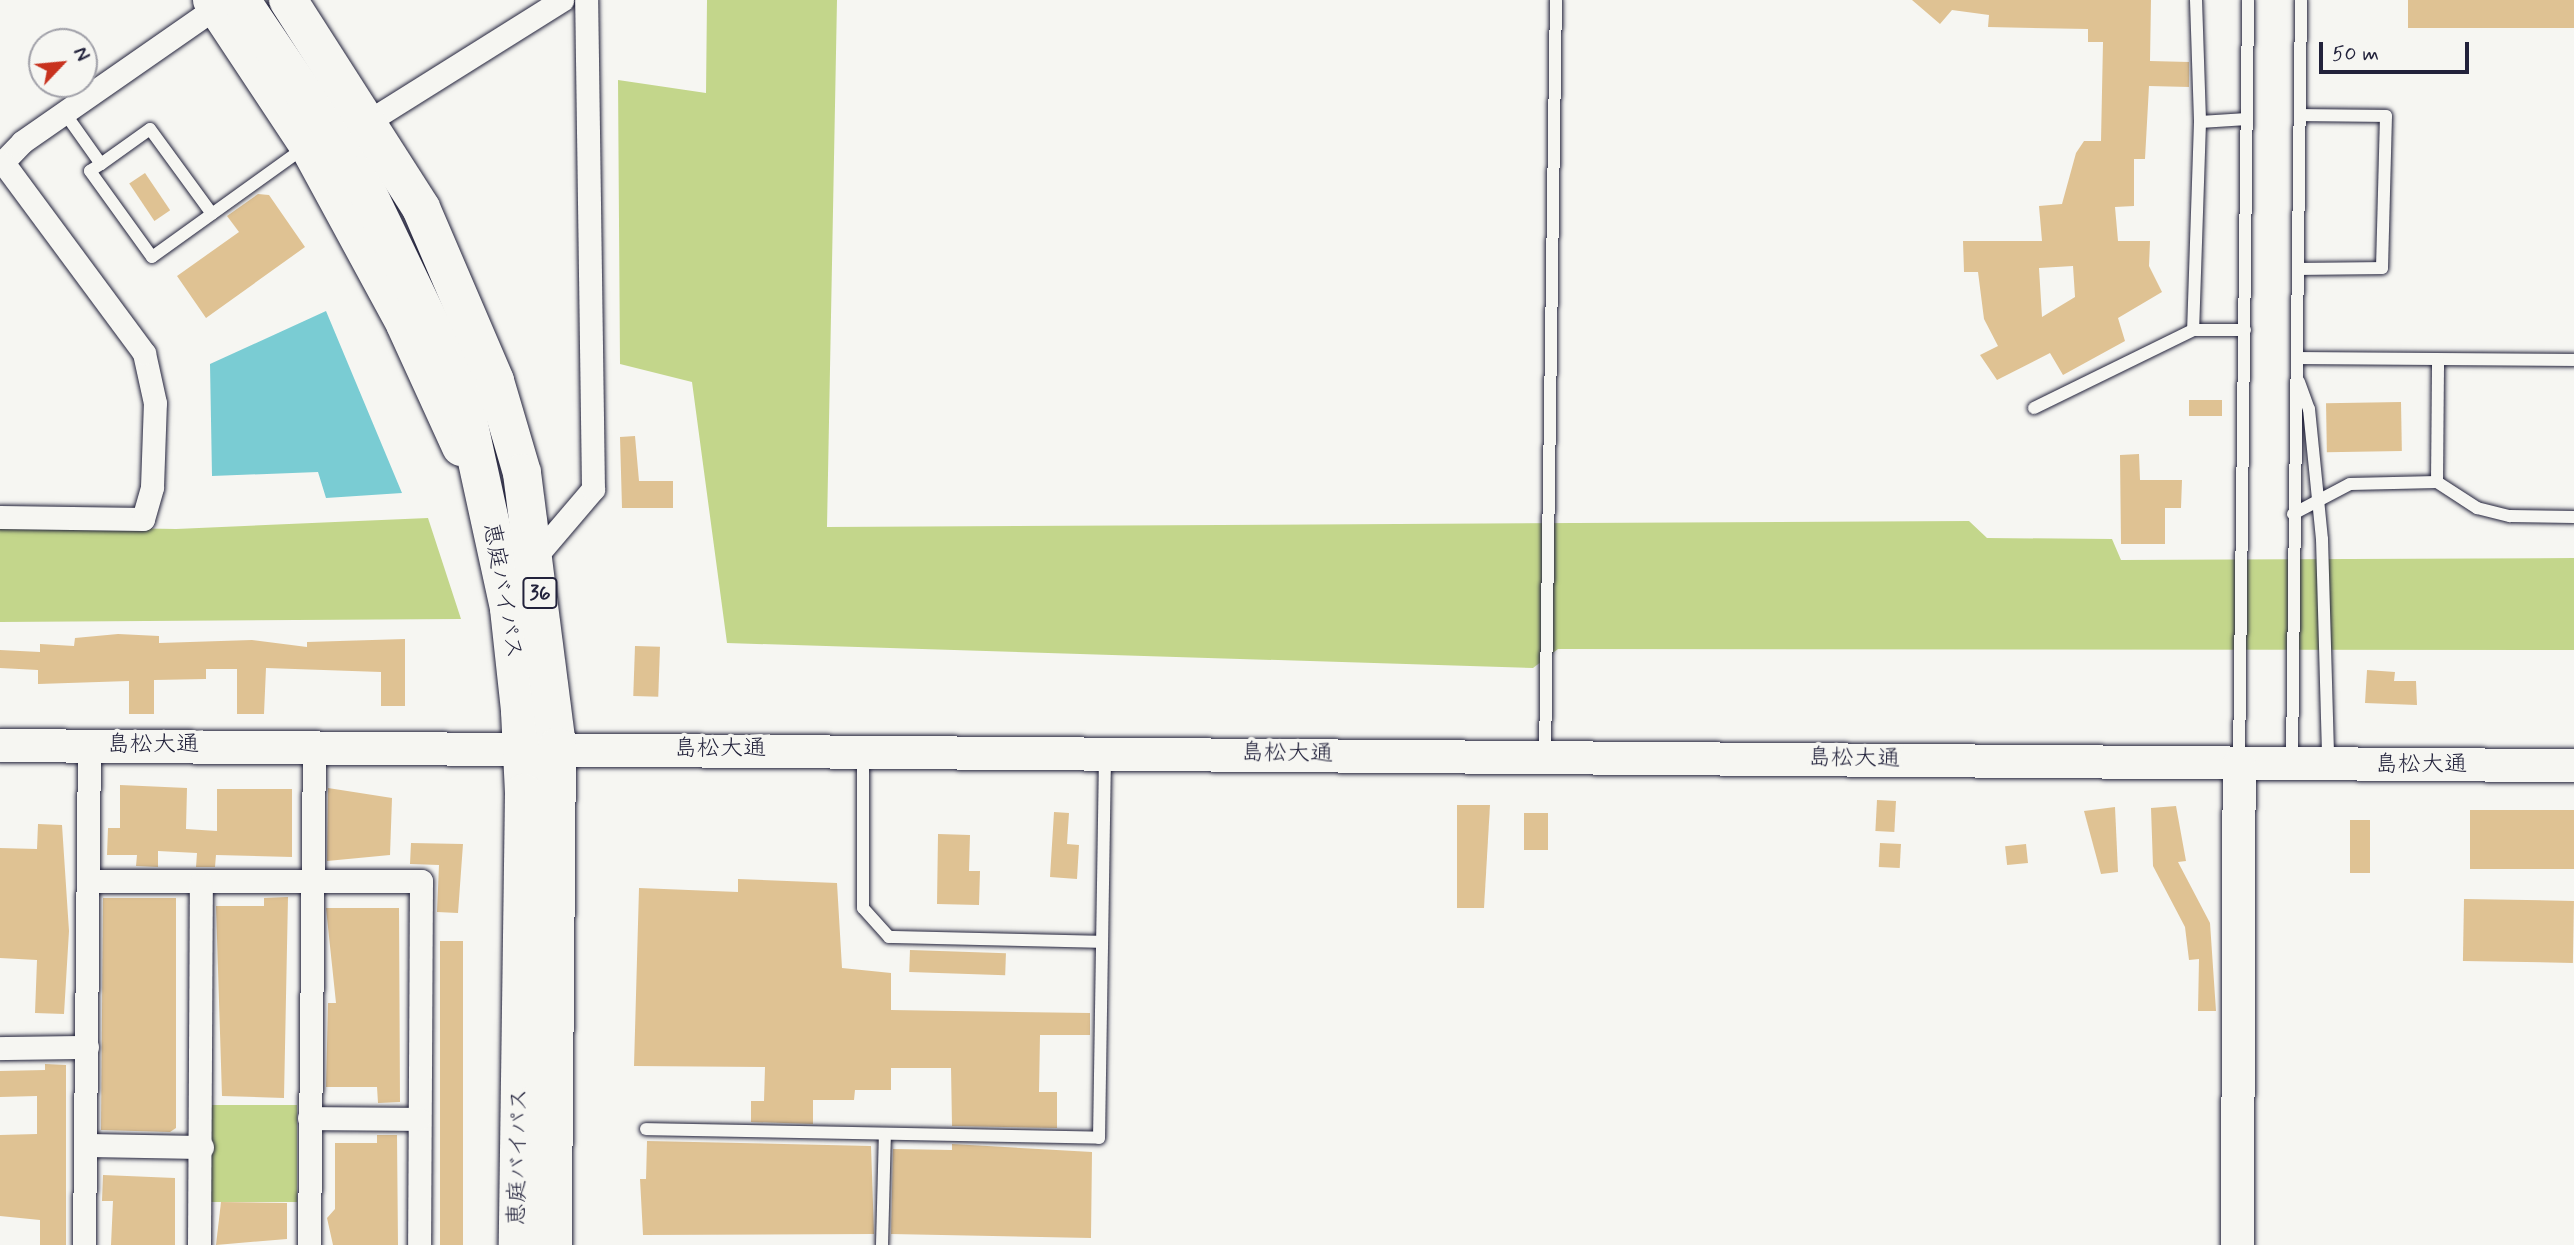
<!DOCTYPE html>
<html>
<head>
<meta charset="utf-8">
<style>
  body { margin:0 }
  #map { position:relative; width:2574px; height:1245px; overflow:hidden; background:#f6f6f2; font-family:Mynerve,"Klee One",sans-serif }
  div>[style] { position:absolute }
  .green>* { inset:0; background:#c3d68b; transform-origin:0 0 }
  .water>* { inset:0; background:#7accd3 }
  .building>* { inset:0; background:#dfc293; transform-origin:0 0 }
  .roads { filter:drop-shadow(0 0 2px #22223b) drop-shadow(0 0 2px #22223b) }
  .lane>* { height:12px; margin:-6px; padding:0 6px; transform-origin:6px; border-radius:6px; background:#f6f6f2 }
  .street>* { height:23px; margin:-11.5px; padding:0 11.5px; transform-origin:11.5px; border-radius:11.5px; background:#f6f6f2 }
  .secondary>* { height:33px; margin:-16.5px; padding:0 16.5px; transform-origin:16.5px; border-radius:16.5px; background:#f6f6f2 }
  .highway>* { height:38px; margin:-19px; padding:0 19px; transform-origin:19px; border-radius:19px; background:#f6f6f2 }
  span { translate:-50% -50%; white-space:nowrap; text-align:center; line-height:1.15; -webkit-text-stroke:7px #f6f6f2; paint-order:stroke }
  .shield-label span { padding:2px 5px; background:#f6f6f2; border:2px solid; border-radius:5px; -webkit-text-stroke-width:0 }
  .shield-label { font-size:21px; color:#22223b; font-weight:700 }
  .street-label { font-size:23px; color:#22223b }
  .north { position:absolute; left:28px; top:28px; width:70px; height:70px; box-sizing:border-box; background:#f6f6f2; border:2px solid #a1a1a9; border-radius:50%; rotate:64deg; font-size:19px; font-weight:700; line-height:28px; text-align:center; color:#22223b }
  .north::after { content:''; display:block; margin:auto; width:24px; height:32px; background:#c8321e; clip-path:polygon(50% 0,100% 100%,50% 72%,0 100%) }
  .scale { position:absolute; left:2319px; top:42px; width:150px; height:32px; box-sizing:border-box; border:4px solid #22223b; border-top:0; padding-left:9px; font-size:21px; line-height:24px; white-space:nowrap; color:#22223b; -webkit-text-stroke:5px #f6f6f2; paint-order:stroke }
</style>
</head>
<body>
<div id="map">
  <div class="green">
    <i style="clip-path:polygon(707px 0,837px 0,827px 527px,1969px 521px,1987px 538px,2112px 539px,2121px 560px,2574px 558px,2574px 650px,1558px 649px,1533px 668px,727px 643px,692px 382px,620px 364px,618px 80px,706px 93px)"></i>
    <i style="clip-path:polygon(428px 518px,461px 619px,0 622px,0 526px,176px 529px)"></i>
    <i style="left:211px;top:1105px;width:86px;height:97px"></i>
  </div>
  <div class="water">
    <i style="clip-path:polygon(326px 311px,402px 493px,326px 498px,318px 472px,212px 476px,210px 364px)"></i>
  </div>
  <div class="building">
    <i style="clip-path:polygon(evenodd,1912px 0,2151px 0,2150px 61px,2189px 62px,2189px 87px,2149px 86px,2145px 159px,2134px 159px,2134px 206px,2115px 207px,2118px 241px,2150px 241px,2149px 266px,2162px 292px,2118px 318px,2125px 341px,2063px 375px,2050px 353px,1997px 380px,1980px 355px,1998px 346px,1984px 319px,1978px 272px,1964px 272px,1963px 241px,2042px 241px,2039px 206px,2062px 204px,2076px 153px,2084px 141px,2101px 141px,2103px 42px,2088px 42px,2088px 29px,1988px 27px,1989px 15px,1952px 10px,1940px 24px,1912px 0,2073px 266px,2075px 297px,2042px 317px,2039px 268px,2073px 266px)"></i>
    <i style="left:2408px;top:0;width:166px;height:28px"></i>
    <i style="left:145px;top:173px;width:45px;height:19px;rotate:56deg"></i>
    <i style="clip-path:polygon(258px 194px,269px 195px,305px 247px,206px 318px,177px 276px,239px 232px,227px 216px)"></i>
    <i style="left:2189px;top:400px;width:33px;height:16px"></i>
    <i style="left:2401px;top:402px;width:49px;height:75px;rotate:89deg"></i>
    <i style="clip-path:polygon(635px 436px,639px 481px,673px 481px,673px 508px,622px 508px,620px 437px)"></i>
    <i style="clip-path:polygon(2139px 454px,2140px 480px,2182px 480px,2181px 508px,2165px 508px,2165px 544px,2121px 544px,2120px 455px)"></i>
    <i style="clip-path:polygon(118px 634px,159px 636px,159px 643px,252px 640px,307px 647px,307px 642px,405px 639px,405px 706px,381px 706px,381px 672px,266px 668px,264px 714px,237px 714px,237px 669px,206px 669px,206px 679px,154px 680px,154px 714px,129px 714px,129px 681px,38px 684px,38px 670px,0 668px,0 650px,40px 652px,40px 644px,74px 646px,75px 638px)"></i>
    <i style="left:635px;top:646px;width:25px;height:50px;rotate:2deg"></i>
    <i style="clip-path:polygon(2367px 670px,2395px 672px,2394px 681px,2416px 681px,2417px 705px,2365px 703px)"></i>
    <i style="clip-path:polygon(120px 785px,187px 788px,186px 829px,217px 831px,217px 789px,292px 789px,292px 857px,216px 855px,215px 867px,196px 867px,197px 853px,158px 851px,158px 867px,136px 866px,137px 855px,107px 855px,108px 828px,120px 828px)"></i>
    <i style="clip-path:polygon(328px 788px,392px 798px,390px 855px,327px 861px)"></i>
    <i style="left:1877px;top:800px;width:19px;height:31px;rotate:3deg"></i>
    <i style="clip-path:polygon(1457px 805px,1490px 805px,1484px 908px,1457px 908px)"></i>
    <i style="clip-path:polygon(2176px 806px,2186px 861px,2178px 862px,2210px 923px,2216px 1011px,2198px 1011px,2199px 959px,2189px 960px,2185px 927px,2153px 866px,2151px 808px)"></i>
    <i style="clip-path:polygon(2115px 807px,2118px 872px,2101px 874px,2084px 811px)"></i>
    <i style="left:2470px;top:810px;width:104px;height:59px"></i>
    <i style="clip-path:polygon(1054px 812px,1069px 813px,1067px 844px,1079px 845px,1077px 879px,1050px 877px)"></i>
    <i style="left:1524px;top:813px;width:24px;height:37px"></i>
    <i style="left:2350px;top:820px;width:20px;height:53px"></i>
    <i style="clip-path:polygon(38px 824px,62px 825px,69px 931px,64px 1014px,35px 1013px,37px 960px,0 958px,0 848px,37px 849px)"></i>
    <i style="clip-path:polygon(938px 834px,970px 835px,969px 871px,980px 871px,979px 905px,937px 904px)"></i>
    <i style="clip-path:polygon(411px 843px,463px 844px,458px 913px,437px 912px,439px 865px,410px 864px)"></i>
    <i style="left:1880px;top:843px;width:21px;height:24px;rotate:3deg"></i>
    <i style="left:2026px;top:844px;width:19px;height:21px;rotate:84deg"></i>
    <i style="clip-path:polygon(738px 879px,837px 883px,842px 968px,891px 973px,891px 1010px,1090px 1013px,1090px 1035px,1040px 1035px,1039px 1092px,1057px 1092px,1057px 1128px,952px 1126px,951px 1068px,891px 1068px,891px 1090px,855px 1090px,854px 1100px,813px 1100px,813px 1124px,751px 1122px,751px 1101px,764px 1101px,765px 1067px,634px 1066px,639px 888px,738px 892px)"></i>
    <i style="clip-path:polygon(288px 897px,284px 1098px,222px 1096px,216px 906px,264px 906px,264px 898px)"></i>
    <i style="clip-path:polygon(103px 898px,176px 898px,176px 1128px,170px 1132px,101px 1130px)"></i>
    <i style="left:2464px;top:899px;width:110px;height:62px;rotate:1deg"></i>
    <i style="clip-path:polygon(326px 908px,399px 908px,400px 1102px,378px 1103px,377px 1087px,326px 1087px,328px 1003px,336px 1003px)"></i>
    <i style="left:463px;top:941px;width:304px;height:23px;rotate:90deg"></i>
    <i style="left:910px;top:950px;width:96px;height:22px;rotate:2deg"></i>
    <i style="clip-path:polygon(45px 1064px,66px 1065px,66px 1245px,40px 1245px,40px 1220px,0 1216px,0 1135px,37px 1134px,37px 1096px,0 1097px,0 1071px,45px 1070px)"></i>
    <i style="clip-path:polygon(377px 1135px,397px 1135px,398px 1245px,333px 1245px,327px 1218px,335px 1209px,335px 1143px,377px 1143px)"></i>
    <i style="clip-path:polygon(647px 1141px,871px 1146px,874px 1234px,643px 1235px,640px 1179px,646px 1179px)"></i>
    <i style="clip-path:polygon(952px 1144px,1092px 1152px,1091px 1238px,891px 1234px,893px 1149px,952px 1150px)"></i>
    <i style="clip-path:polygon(103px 1175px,175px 1178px,175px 1245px,111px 1245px,113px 1201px,102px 1201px)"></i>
    <i style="clip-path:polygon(221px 1202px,287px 1203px,287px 1239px,216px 1245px)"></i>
  </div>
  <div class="roads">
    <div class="lane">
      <i style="left:2196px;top:0;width:122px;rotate:88.1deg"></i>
      <i style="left:2200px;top:122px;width:47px;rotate:-3.7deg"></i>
      <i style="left:64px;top:112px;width:64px;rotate:54.6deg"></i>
      <i style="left:101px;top:164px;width:13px;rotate:148deg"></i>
      <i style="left:90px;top:171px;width:106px;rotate:54.2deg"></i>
      <i style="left:152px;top:257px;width:188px;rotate:-35.7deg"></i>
      <i style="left:2200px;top:122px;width:208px;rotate:91.9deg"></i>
      <i style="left:2193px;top:330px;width:52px"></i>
      <i style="left:101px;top:164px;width:60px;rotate:-35.5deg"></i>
      <i style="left:150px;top:129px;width:105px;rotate:53.9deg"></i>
      <i style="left:2301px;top:269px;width:81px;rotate:-0.7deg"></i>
      <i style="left:2382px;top:268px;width:152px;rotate:-88.5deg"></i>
      <i style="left:2386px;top:116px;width:85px;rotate:-179.3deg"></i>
      <i style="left:2300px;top:358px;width:274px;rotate:0.4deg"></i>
      <i style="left:2299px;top:382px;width:29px;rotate:70deg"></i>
      <i style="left:2309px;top:409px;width:131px;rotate:84.3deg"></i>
      <i style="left:2322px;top:539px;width:221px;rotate:88.4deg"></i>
      <i style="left:2034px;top:408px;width:177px;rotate:-26.1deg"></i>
      <i style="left:2437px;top:482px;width:48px;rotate:33deg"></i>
      <i style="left:2477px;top:508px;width:34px;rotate:14deg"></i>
      <i style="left:2510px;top:516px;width:64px;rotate:0.9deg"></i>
      <i style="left:2293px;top:514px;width:64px;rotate:-27.8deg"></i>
      <i style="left:2350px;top:484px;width:87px;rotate:-1.3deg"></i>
      <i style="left:2437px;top:482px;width:122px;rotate:-89.5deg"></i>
      <i style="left:863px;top:754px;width:154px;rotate:90deg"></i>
      <i style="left:863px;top:908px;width:39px;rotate:48deg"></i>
      <i style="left:889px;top:937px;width:213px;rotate:1.3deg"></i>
      <i style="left:1545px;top:756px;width:756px;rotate:-89.17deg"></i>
      <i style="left:2292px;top:760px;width:760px;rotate:-89.32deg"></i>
      <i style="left:2239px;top:763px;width:763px;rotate:-89.32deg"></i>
      <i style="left:646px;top:1129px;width:453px;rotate:1.1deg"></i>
      <i style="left:1099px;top:1138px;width:382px;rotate:-89.1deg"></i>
      <i style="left:882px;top:1245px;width:111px;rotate:-88.5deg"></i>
    </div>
    <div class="street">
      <i style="left:369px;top:121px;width:228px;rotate:-32.1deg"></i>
      <i style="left:0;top:165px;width:32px;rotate:-46deg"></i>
      <i style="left:22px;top:142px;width:236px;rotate:-34.8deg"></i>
      <i style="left:0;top:517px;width:143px;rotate:0.8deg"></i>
      <i style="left:143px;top:519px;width:33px;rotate:-74deg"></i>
      <i style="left:152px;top:487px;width:84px;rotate:-88deg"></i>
      <i style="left:155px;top:403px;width:51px;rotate:-102.4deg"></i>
      <i style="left:144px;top:353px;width:235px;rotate:-126.5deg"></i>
      <i style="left:536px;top:556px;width:88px;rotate:-49.6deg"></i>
      <i style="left:593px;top:489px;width:489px;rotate:-90.8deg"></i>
      <i style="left:88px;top:881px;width:333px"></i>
      <i style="left:421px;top:881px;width:364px;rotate:90.3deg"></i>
      <i style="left:0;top:1048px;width:87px;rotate:-0.7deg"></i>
      <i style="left:309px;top:1118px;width:109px;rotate:0.5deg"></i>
      <i style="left:86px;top:1145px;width:116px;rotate:1deg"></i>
      <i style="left:84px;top:1245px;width:500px;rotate:-89.43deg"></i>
      <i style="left:199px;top:1245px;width:362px;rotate:-89.7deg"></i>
      <i style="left:309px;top:1245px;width:500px;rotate:-89.43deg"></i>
    </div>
    <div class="secondary">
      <i style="left:0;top:745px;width:2574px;rotate:0.45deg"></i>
      <i style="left:2237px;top:1245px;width:481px;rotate:-89.8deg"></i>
    </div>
    <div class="highway">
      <i style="left:212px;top:0;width:174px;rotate:56.5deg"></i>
      <i style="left:308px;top:145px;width:204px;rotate:61.5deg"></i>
      <i style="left:405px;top:324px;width:135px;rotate:65.5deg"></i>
      <i style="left:241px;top:0;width:211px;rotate:56deg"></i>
      <i style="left:359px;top:175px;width:236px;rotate:64.4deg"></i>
      <i style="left:461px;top:388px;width:226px;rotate:77.7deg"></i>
      <i style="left:509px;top:609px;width:103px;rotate:83.8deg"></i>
      <i style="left:520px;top:711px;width:82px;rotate:87.2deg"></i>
      <i style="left:524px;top:793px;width:452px;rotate:90.8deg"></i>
      <i style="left:288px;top:0;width:247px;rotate:57.4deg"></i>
      <i style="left:421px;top:208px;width:188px;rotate:66.8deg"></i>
      <i style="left:495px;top:381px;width:96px;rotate:73.6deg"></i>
      <i style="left:522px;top:473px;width:276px;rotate:82.7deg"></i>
      <i style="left:557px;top:747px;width:498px;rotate:90.5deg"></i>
    </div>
  </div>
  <div class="shield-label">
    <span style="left:540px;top:593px">36</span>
  </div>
  <div class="street-label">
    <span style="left:502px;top:591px;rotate:80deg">恵庭バイパス</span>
    <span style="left:153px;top:745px">島松大通</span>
    <span style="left:720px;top:749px">島松大通</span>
    <span style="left:1287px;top:754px;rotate:1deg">島松大通</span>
    <span style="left:1854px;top:759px;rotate:1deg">島松大通</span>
    <span style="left:2421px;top:765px">島松大通</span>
    <span style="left:519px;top:1157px;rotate:-89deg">恵庭バイパス</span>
  </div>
  <div class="north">N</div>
  <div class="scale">50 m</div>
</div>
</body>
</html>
